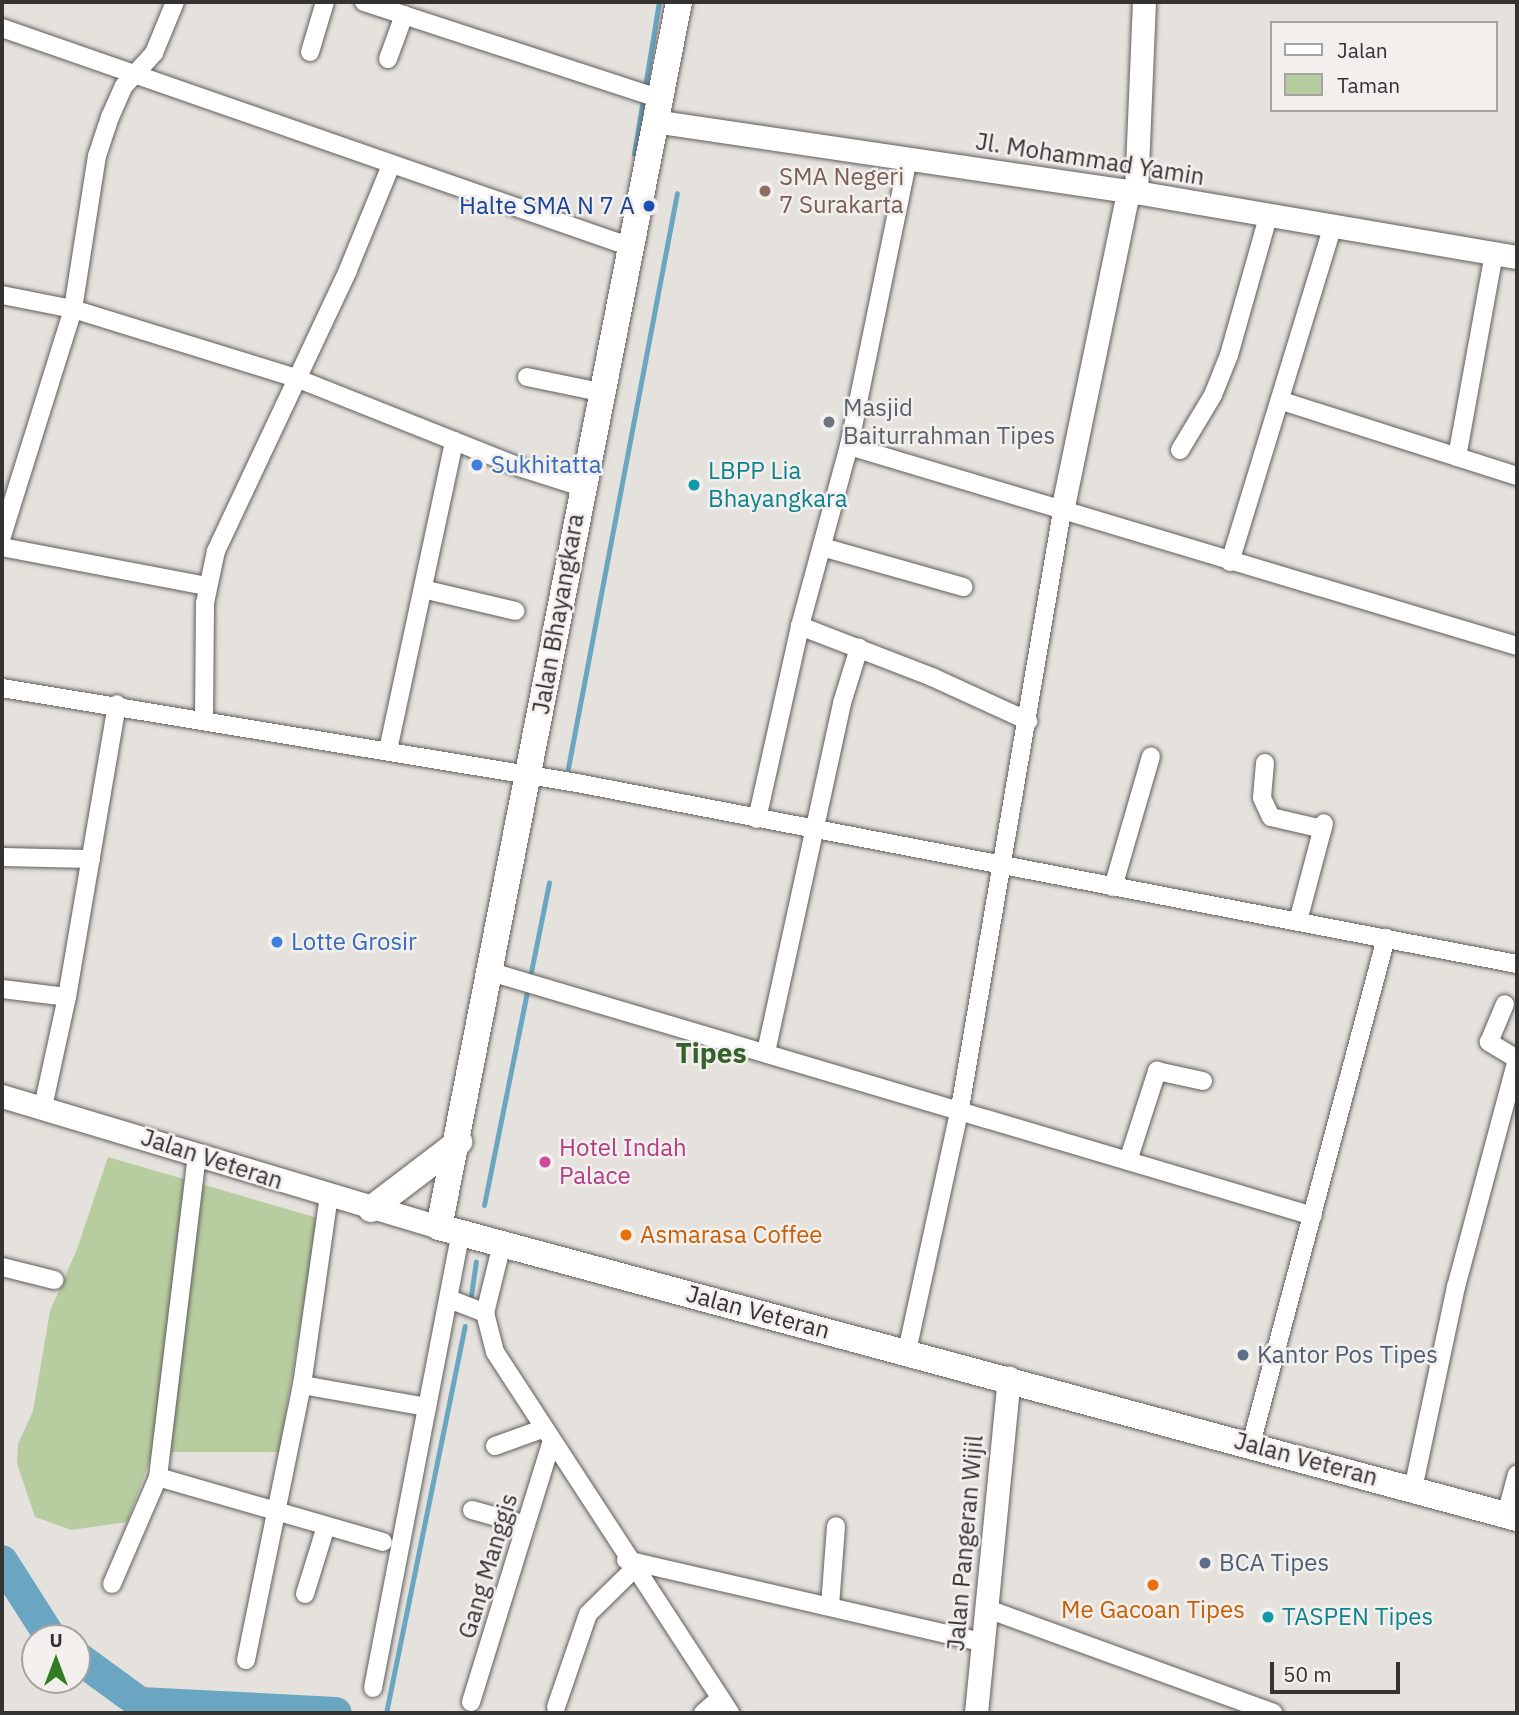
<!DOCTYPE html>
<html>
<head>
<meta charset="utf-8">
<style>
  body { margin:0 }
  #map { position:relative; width:1519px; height:1715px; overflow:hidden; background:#e5e2de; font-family:"IBM Plex Sans",sans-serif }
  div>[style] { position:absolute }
  .green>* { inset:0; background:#b7cda0 }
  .stream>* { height:5px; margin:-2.5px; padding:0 2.5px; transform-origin:2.5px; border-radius:2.5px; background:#6aa6c1 }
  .river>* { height:32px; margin:-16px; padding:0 16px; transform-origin:16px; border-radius:16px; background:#6aa6c1 }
  .roads { filter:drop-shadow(0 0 2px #605d5b) drop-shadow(0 0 2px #605d5b) }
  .street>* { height:18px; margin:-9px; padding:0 9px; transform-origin:9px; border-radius:9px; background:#fff }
  .secondary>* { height:23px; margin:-11.5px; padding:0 11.5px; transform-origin:11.5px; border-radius:11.5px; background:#fff }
  .primary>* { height:26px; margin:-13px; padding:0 13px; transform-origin:13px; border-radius:13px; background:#fff }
  .dots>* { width:19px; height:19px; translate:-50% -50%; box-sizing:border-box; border:4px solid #f2efec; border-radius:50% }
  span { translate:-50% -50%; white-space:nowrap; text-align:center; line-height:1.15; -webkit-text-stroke:5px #f2efec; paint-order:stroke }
  .street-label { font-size:24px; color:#353332 }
  .education-label { font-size:24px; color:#785e54 }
  .left { translate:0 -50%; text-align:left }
  .transit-label { font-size:24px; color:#164399 }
  .right { translate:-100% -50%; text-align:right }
  .worship-label { font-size:24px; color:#5b616d }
  .shop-label { font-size:24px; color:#366cbe }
  .culture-label { font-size:24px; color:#0d838f }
  .hotel-label { font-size:24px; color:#b23c85 }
  .food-label { font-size:24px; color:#c56008 }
  .service-label { font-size:24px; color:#4e5e75 }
  .quarter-label { font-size:28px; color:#33622a; font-weight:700 }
  .frame { position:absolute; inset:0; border:4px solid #353332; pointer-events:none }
  .legend { position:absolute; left:1270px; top:21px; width:228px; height:91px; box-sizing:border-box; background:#f2efec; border:2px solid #a6a4a2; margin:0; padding:9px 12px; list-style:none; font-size:21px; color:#353332 }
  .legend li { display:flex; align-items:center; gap:14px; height:35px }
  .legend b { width:35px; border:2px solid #a6a4a2 }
  .north { position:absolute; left:21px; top:1624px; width:70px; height:70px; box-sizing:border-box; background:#f2efec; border:2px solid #a6a4a2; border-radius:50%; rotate:0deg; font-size:19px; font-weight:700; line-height:28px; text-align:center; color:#353332 }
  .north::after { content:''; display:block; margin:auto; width:24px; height:32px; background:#327c22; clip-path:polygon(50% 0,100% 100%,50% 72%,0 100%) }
  .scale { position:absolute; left:1270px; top:1662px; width:130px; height:32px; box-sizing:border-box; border:4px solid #353332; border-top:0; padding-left:9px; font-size:21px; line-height:24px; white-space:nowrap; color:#353332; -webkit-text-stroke:5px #f2efec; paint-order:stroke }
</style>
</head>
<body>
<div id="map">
  <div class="green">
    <i style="clip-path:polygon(108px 1157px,318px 1218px,279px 1452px,153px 1452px,127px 1522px,71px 1530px,35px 1517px,17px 1464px,18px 1444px,33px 1411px,50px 1311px,77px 1249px)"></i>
  </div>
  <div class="stream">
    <i style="left:634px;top:154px;width:154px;rotate:-80.7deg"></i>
    <i style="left:568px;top:768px;width:585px;rotate:-79.27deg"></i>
    <i style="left:484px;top:1205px;width:329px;rotate:-78.6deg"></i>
    <i style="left:470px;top:1302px;width:41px;rotate:-81.7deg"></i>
    <i style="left:386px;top:1713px;width:395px;rotate:-78.5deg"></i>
  </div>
  <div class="river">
    <i style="left:2px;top:1561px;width:91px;rotate:57.5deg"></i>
    <i style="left:77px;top:1657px;width:78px;rotate:36.1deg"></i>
    <i style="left:140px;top:1703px;width:196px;rotate:2.9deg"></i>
  </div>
  <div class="roads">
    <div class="street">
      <i style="left:364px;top:2px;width:311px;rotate:18.1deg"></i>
      <i style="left:2px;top:28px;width:663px;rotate:19.2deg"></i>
      <i style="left:310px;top:52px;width:52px;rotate:-73.3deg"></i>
      <i style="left:388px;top:59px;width:47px;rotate:-70deg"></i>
      <i style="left:2px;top:295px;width:72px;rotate:11.2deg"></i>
      <i style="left:73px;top:309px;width:233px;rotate:17.2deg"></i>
      <i style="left:296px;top:378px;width:243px;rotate:21.7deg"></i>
      <i style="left:522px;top:468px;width:63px;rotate:17.6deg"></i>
      <i style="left:527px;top:377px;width:75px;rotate:11.6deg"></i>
      <i style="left:1282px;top:401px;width:247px;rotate:17.7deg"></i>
      <i style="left:849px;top:446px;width:697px;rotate:16.67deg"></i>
      <i style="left:1180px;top:450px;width:64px;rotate:-59deg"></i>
      <i style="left:1213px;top:395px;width:43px;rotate:-68.2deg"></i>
      <i style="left:1229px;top:355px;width:147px;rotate:-74.2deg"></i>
      <i style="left:1457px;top:457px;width:207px;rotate:-79.7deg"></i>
      <i style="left:2px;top:536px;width:238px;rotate:-72.6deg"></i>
      <i style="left:73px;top:309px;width:155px;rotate:-81.1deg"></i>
      <i style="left:97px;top:156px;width:41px;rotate:-71.6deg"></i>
      <i style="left:110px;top:117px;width:34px;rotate:-66deg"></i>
      <i style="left:124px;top:86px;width:45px;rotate:-47.7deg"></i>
      <i style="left:154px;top:53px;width:55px;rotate:-67.6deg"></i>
      <i style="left:2px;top:547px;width:209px;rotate:10.8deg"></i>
      <i style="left:822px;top:547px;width:147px;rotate:15.8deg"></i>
      <i style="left:1230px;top:562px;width:352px;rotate:-73deg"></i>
      <i style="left:423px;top:589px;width:95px;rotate:13.4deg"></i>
      <i style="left:800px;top:626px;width:142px;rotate:21.1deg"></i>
      <i style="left:932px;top:677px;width:106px;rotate:24.6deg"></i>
      <i style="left:2px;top:688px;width:583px;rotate:9.38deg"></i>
      <i style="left:577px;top:783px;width:957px;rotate:10.9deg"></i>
      <i style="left:204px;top:719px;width:116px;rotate:-89.5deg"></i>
      <i style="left:205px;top:603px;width:53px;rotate:-78.1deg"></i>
      <i style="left:216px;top:551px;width:310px;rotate:-64.8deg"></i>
      <i style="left:348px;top:270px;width:113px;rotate:-67.7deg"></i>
      <i style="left:388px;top:750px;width:316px;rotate:-77.9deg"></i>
      <i style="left:1265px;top:763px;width:35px;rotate:95deg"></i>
      <i style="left:1262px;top:798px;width:21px;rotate:65deg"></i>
      <i style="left:1271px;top:817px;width:53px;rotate:13deg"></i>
      <i style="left:757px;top:819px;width:198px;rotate:-77.4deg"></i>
      <i style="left:800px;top:626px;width:187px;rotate:-74.8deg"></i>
      <i style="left:849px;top:446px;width:294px;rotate:-78.4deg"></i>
      <i style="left:2px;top:857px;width:89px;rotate:1.3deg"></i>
      <i style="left:1113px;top:887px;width:136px;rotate:-73.8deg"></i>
      <i style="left:1298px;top:921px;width:101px;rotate:-75.1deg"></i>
      <i style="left:491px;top:972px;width:857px;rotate:16.53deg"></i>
      <i style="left:2px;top:989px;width:65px;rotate:7deg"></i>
      <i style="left:766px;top:1052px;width:357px;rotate:-77.7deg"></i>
      <i style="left:842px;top:703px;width:58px;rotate:-72.8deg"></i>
      <i style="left:43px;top:1107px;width:113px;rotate:-77.7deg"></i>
      <i style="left:67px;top:997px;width:297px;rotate:-80.3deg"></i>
      <i style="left:1128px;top:1161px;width:95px;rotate:-72.1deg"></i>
      <i style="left:1157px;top:1071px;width:47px;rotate:12.3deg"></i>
      <i style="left:502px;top:1244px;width:71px;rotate:103.8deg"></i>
      <i style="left:485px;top:1313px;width:40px;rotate:75.6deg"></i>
      <i style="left:495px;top:1352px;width:431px;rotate:56.9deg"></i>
      <i style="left:2px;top:1267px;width:54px;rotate:14deg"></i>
      <i style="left:449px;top:1299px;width:39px;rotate:21deg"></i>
      <i style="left:907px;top:1351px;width:249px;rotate:-77.7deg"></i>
      <i style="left:960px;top:1108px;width:606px;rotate:-80.3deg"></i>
      <i style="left:302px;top:1385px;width:127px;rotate:10deg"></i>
      <i style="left:1251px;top:1444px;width:524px;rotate:-75.06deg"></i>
      <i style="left:495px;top:1446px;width:50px;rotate:-19.9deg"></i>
      <i style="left:158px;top:1477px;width:234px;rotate:16.1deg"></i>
      <i style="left:1413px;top:1489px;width:207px;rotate:-78deg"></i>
      <i style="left:1456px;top:1287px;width:236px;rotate:-75deg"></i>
      <i style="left:1517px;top:1059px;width:33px;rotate:-149deg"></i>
      <i style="left:1489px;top:1042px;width:41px;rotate:-67.2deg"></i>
      <i style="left:472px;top:1510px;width:56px;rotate:15.5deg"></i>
      <i style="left:1506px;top:1515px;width:42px;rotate:-75deg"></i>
      <i style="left:626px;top:1560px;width:365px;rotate:13deg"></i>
      <i style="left:112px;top:1584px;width:116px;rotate:-66.7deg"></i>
      <i style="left:158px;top:1477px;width:324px;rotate:-83.1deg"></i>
      <i style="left:305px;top:1594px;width:71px;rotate:-72.8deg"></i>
      <i style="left:830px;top:1606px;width:80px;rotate:-85.7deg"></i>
      <i style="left:985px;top:1608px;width:307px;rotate:20deg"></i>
      <i style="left:246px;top:1660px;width:281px;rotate:-78.5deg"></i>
      <i style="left:302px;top:1385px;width:191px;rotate:-81.9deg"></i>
      <i style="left:373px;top:1688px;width:463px;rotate:-79.1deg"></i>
      <i style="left:471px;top:1702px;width:270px;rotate:-72.8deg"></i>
      <i style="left:556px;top:1707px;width:98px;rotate:-71deg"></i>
      <i style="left:588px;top:1614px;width:63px;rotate:-44.4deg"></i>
      <i style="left:703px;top:1713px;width:23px;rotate:-41deg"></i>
    </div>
    <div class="secondary">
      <i style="left:654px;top:121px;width:487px;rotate:8.4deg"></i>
      <i style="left:1136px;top:192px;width:387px;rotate:9.7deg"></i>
      <i style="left:1136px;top:192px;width:190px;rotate:-87.6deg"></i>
      <i style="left:1062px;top:511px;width:327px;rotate:-78.3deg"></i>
      <i style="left:2px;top:1096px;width:456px;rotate:16.7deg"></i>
      <i style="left:976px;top:1713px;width:337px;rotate:-84.4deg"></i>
    </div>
    <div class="primary">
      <i style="left:679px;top:2px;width:1248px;rotate:101.08deg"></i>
      <i style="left:439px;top:1227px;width:1117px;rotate:15.11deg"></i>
      <i style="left:371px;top:1209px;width:111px;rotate:-37.3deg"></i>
    </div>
  </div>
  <div class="dots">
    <i style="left:765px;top:191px;background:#8d6e63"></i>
    <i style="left:649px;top:206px;background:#1a4fb4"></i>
    <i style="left:829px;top:422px;background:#6b7280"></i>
    <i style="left:477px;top:465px;background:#3f7fe0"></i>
    <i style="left:694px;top:485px;background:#0f9aa8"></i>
    <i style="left:277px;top:942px;background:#3f7fe0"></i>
    <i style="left:545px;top:1162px;background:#d1479c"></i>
    <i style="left:626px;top:1235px;background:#e8710a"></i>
    <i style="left:1243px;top:1355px;background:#5c6f8a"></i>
    <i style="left:1205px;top:1563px;background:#5c6f8a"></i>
    <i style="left:1153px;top:1585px;background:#e8710a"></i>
    <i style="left:1268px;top:1617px;background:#0f9aa8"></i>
  </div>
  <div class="street-label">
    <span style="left:1090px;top:159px;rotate:9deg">Jl. Mohammad Yamin</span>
    <span style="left:558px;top:614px;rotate:-80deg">Jalan Bhayangkara</span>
    <span style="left:212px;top:1159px;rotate:18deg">Jalan Veteran</span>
    <span style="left:758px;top:1312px;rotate:15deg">Jalan Veteran</span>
    <span style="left:1306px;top:1459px;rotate:15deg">Jalan Veteran</span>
    <span style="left:965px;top:1543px;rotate:-85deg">Jalan Pangeran Wijil</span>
    <span style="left:488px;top:1566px;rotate:-73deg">Gang Manggis</span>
  </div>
  <div class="education-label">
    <span class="left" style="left:779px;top:191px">SMA Negeri<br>7 Surakarta</span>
  </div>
  <div class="transit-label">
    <span class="right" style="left:635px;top:206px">Halte SMA N 7 A</span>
  </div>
  <div class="worship-label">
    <span class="left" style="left:843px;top:422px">Masjid<br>Baiturrahman Tipes</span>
  </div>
  <div class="shop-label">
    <span class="left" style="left:491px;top:465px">Sukhitatta</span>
    <span class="left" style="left:291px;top:942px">Lotte Grosir</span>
  </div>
  <div class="culture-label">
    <span class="left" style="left:708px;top:485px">LBPP Lia<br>Bhayangkara</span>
    <span class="left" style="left:1282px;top:1617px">TASPEN Tipes</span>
  </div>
  <div class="hotel-label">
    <span class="left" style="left:559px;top:1162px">Hotel Indah<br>Palace</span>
  </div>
  <div class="food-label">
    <span class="left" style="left:640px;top:1235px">Asmarasa Coffee</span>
    <span style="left:1153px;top:1610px">Me Gacoan Tipes</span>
  </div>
  <div class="service-label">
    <span class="left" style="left:1257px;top:1355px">Kantor Pos Tipes</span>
    <span class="left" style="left:1219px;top:1563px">BCA Tipes</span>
  </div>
  <div class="quarter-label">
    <span style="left:711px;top:1053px">Tipes</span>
  </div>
  <div class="frame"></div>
  <ul class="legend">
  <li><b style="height:9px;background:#fff"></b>Jalan</li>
  <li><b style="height:19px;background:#b7cda0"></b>Taman</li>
  </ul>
  <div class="north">U</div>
  <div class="scale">50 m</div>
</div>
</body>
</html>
